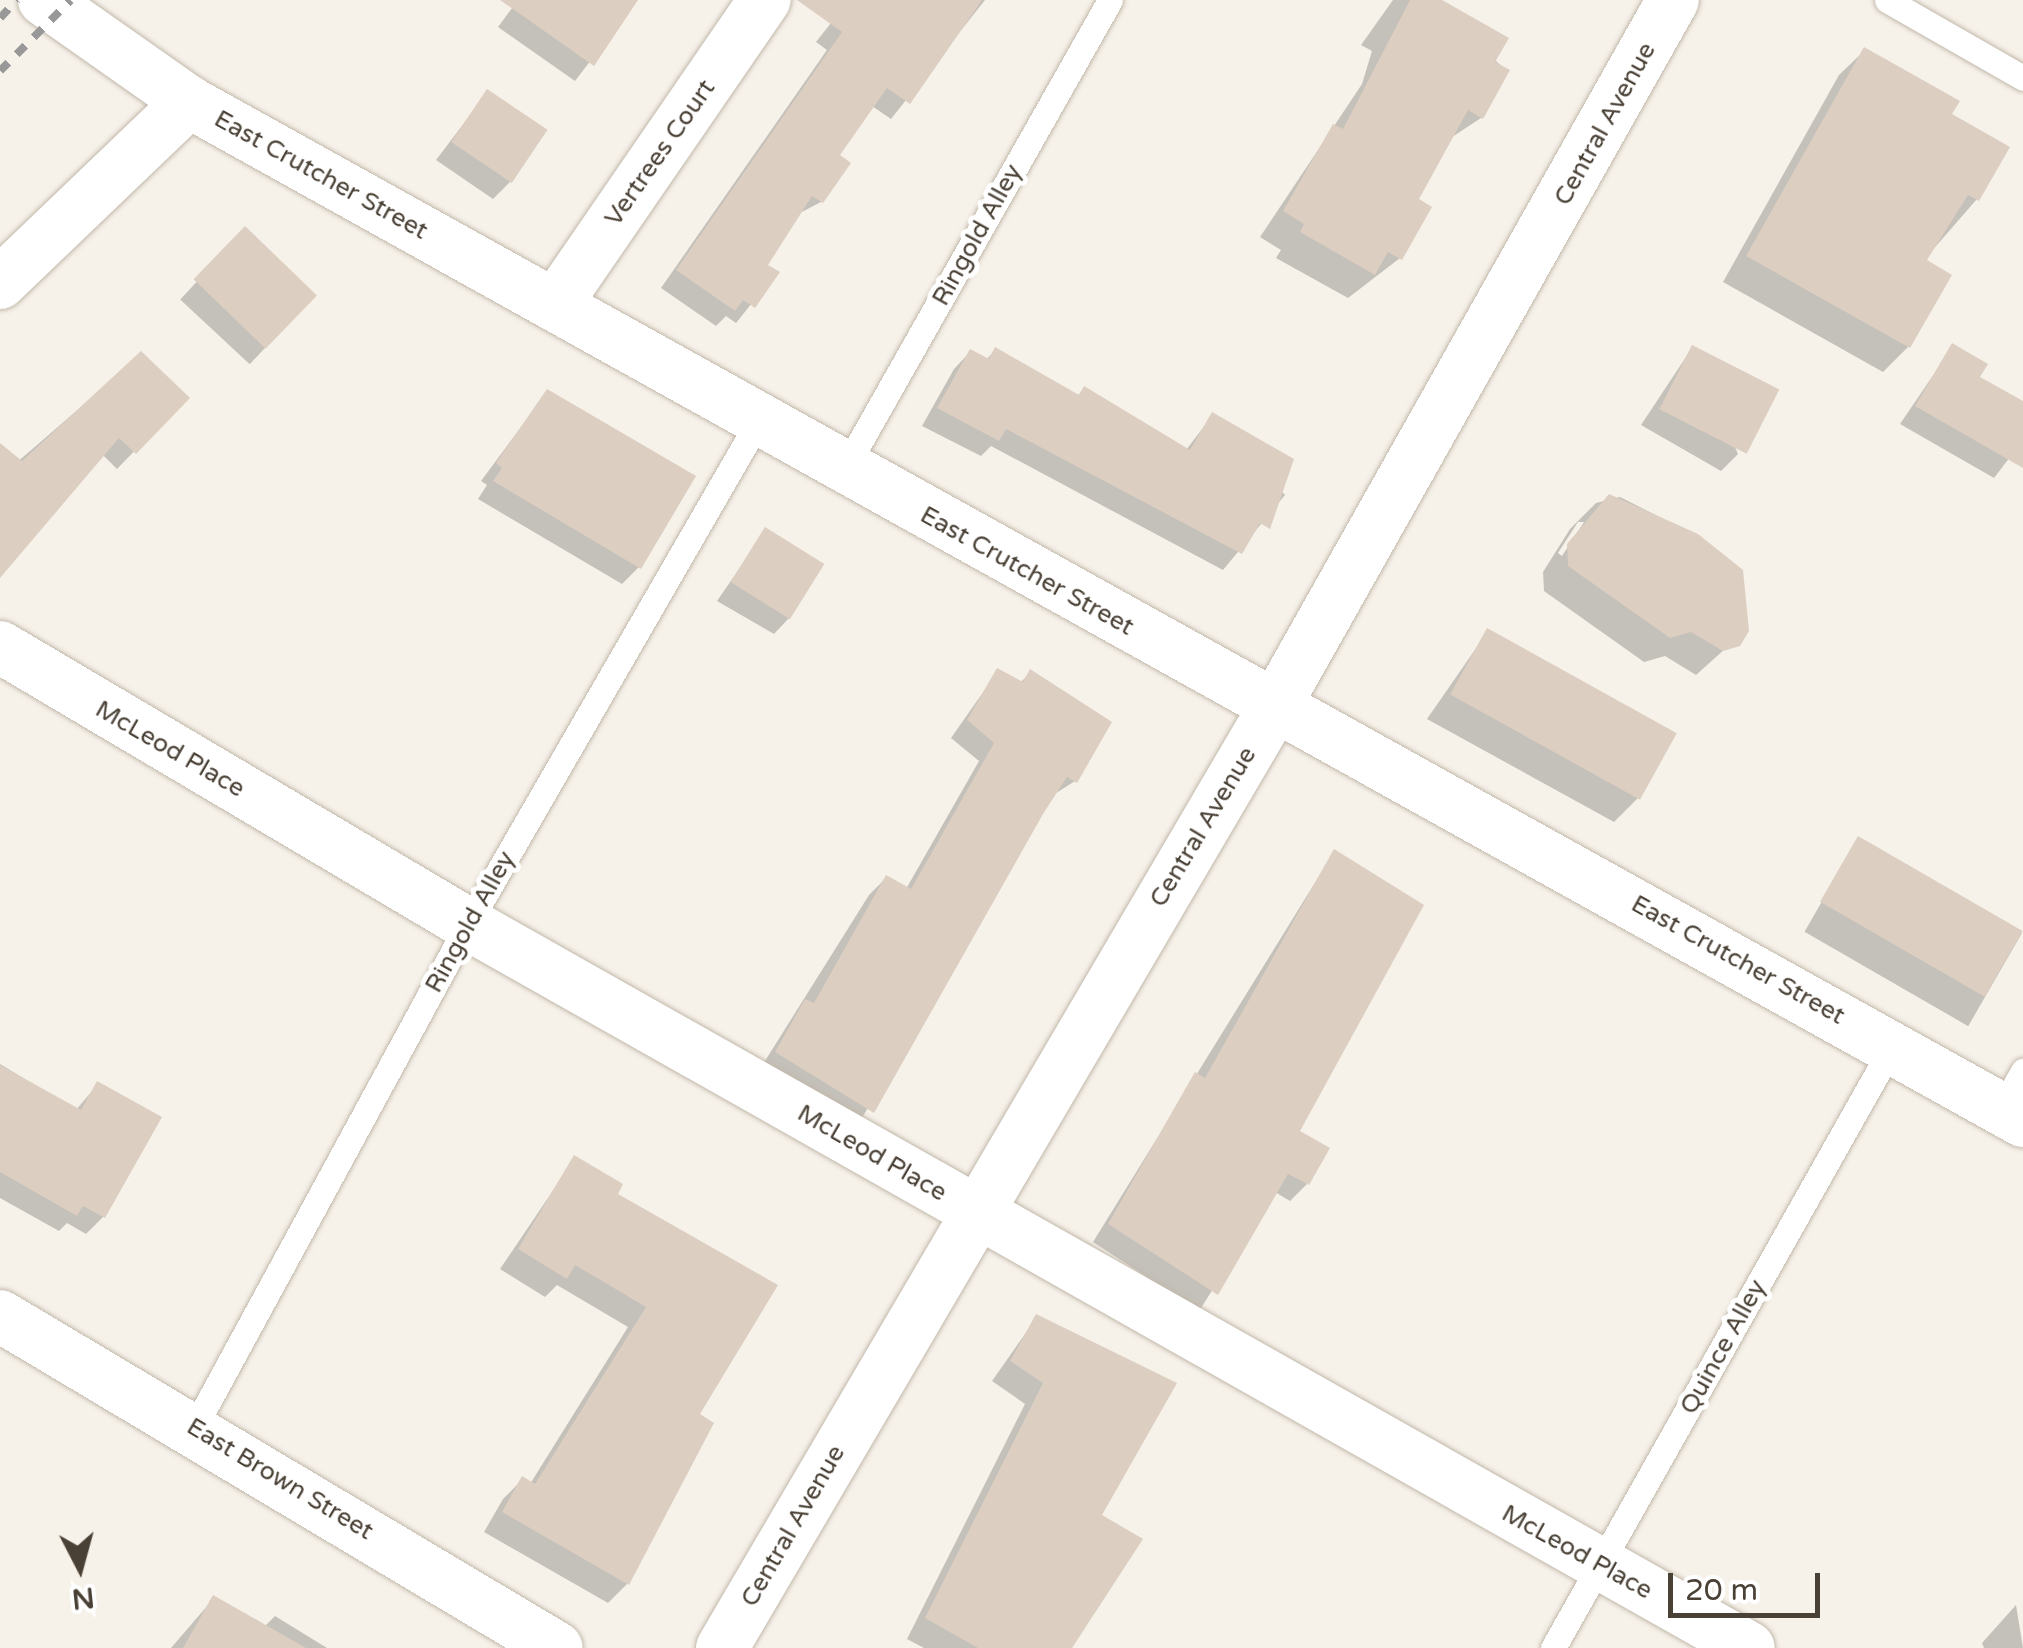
<!DOCTYPE html>
<html>
<head>
<meta charset="utf-8">
<style>
  body { margin:0 }
  #map { position:relative; width:2023px; height:1648px; overflow:hidden; background:#f6f1e9; font-family:"Varela Round",sans-serif }
  div>[style] { position:absolute }
  .shadow>* { inset:0; background:#0003; transform-origin:0 0 }
  .building>* { inset:0; background:#dccec0; transform-origin:0 0 }
  .roads { filter:drop-shadow(0 0 2px #c2b8aa) drop-shadow(0 0 2px #c2b8aa) }
  .service>* { height:25px; margin:-12.5px; padding:0 12.5px; transform-origin:12.5px; border-radius:12.5px; background:#fff }
  .minor>* { height:52px; margin:-26px; padding:0 26px; transform-origin:26px; border-radius:26px; background:#fff }
  .rail>* { height:8px; margin-top:-4px; transform-origin:0; background:repeating-linear-gradient(90deg,#989898 0 12px,transparent 0 24px) }
  span { translate:-50% -50%; white-space:nowrap; text-align:center; line-height:1.15; -webkit-text-stroke:10px #fff; paint-order:stroke }
  .street-label { font-size:25px; color:#4a4136 }
  .north { position:absolute; left:30px; top:1518px; width:100px; height:100px; -webkit-text-stroke:8px #fff; paint-order:stroke; rotate:174deg; font-size:28px; font-weight:700; line-height:40px; text-align:center; color:#4a4136 }
  .north::after { content:''; display:block; margin:auto; width:35px; height:45px; background:#4a4136; clip-path:polygon(50% 0,100% 100%,50% 72%,0 100%) }
  .scale { position:absolute; left:1668px; top:1573px; width:152px; height:45px; box-sizing:border-box; border:5px solid #4a4136; border-top:0; padding-left:12px; font-size:30px; line-height:35px; white-space:nowrap; color:#4a4136; -webkit-text-stroke:8px #fff; paint-order:stroke }
</style>
</head>
<body>
<div id="map">
  <div class="shadow">
    <i style="clip-path:polygon(518px 0,637px 0,575px 81px,498px 27px)"></i>
    <i style="clip-path:polygon(849px 0,985px 0,891px 119px,872px 106px,836px 156px,848px 164px,821px 202px,798px 214px,765px 265px,776px 273px,736px 323px,726px 316px,716px 326px,661px 288px,827px 50px,816px 42px)"></i>
    <i style="clip-path:polygon(1393px 0,1428px 0,1507px 71px,1481px 118px,1449px 139px,1415px 200px,1400px 258px,1348px 298px,1276px 258px,1281px 250px,1260px 237px,1362px 84px,1372px 51px,1361px 45px)"></i>
    <i style="clip-path:polygon(1865px 50px,1949px 115px,1977px 199px,1923px 261px,1908px 347px,1883px 372px,1723px 282px,1839px 75px)"></i>
    <i style="clip-path:polygon(487px 93px,510px 182px,493px 199px,436px 160px)"></i>
    <i style="left:245px;top:230px;width:95px;height:95px;rotate:43deg"></i>
    <i style="clip-path:polygon(1953px 346px,1976px 378px,2023px 404px,2023px 440px,1994px 478px,1900px 424px)"></i>
    <i style="clip-path:polygon(1692px 348px,1738px 454px,1721px 471px,1641px 425px)"></i>
    <i style="clip-path:polygon(995px 350px,1077px 396px,1085px 389px,1186px 450px,1213px 415px,1285px 495px,1223px 570px,991px 446px,981px 456px,922px 426px,954px 369px,970px 352px,986px 360px)"></i>
    <i style="clip-path:polygon(141px 355px,186px 398px,117px 469px,102px 454px,0 574px,0 477px)"></i>
    <i style="clip-path:polygon(547px 392px,639px 567px,622px 584px,478px 499px,487px 485px,481px 481px)"></i>
    <i style="clip-path:polygon(evenodd,1620px 497px,1697px 536px,1746px 630px,1696px 675px,1665px 656px,1644px 662px,1544px 591px,1543px 572px,1570px 529px,1596px 503px,1620px 497px,1578px 522px,1584px 522px,1562px 556px,1558px 553px,1578px 522px)"></i>
    <i style="clip-path:polygon(766px 530px,790px 617px,774px 634px,717px 601px)"></i>
    <i style="clip-path:polygon(1488px 631px,1639px 797px,1614px 822px,1427px 719px)"></i>
    <i style="clip-path:polygon(998px 671px,1020px 683px,1031px 672px,1075px 781px,1053px 795px,856px 1128px,760px 1069px,869px 895px,886px 878px,906px 889px,979px 761px,951px 738px)"></i>
    <i style="left:1858px;top:839px;width:189px;height:107px;rotate:30deg"></i>
    <i style="clip-path:polygon(1334px 852px,1296px 1132px,1307px 1184px,1290px 1201px,1275px 1192px,1199px 1311px,1093px 1242px)"></i>
    <i style="clip-path:polygon(0 1064px,76px 1110px,98px 1084px,103px 1217px,86px 1234px,67px 1223px,59px 1231px,0 1198px)"></i>
    <i style="clip-path:polygon(575px 1158px,614px 1195px,697px 1415px,627px 1584px,608px 1603px,484px 1532px,503px 1499px,523px 1479px,530px 1484px,628px 1327px,557px 1285px,545px 1297px,500px 1269px)"></i>
    <i style="clip-path:polygon(1037px 1317px,1098px 1516px,1140px 1540px,1070px 1648px,924px 1648px,907px 1639px,1025px 1404px,992px 1381px)"></i>
    <i style="clip-path:polygon(214px 1598px,264px 1627px,275px 1616px,327px 1648px,171px 1648px)"></i>
    <i style="clip-path:polygon(2016px 1605px,2023px 1648px,1984px 1648px,1982px 1643px)"></i>
  </div>
  <div class="building">
    <i style="clip-path:polygon(500px 0,638px 0,594px 66px)"></i>
    <i style="clip-path:polygon(797px 0,982px 0,910px 104px,887px 88px,840px 155px,851px 163px,823px 203px,812px 196px,768px 265px,780px 272px,755px 308px,743px 300px,735px 311px,676px 270px,842px 32px)"></i>
    <i style="clip-path:polygon(1410px 0,1442px 0,1509px 38px,1495px 62px,1510px 70px,1483px 119px,1468px 110px,1419px 199px,1432px 207px,1402px 260px,1388px 252px,1375px 275px,1300px 232px,1304px 224px,1283px 211px,1333px 124px,1343px 129px)"></i>
    <i style="clip-path:polygon(1864px 47px,1960px 101px,1952px 114px,2010px 147px,1979px 201px,1968px 195px,1927px 260px,1952px 275px,1910px 348px,1746px 256px)"></i>
    <i style="left:487px;top:89px;width:73px;height:64px;rotate:34deg"></i>
    <i style="left:245px;top:226px;width:100px;height:74px;rotate:44deg"></i>
    <i style="clip-path:polygon(1952px 343px,1988px 364px,1980px 377px,2023px 401px,2023px 468px,1915px 406px)"></i>
    <i style="left:1692px;top:345px;width:98px;height:72px;rotate:27deg"></i>
    <i style="clip-path:polygon(995px 347px,1079px 395px,1084px 386px,1190px 450px,1212px 412px,1294px 459px,1270px 529px,1260px 523px,1242px 554px,1006px 429px,999px 441px,937px 408px,970px 349px,989px 359px)"></i>
    <i style="clip-path:polygon(141px 351px,190px 398px,136px 454px,119px 438px,0 578px,0 443px,22px 461px)"></i>
    <i style="clip-path:polygon(547px 389px,696px 476px,641px 569px,493px 481px,502px 468px,496px 463px)"></i>
    <i style="clip-path:polygon(1609px 494px,1698px 534px,1743px 570px,1749px 631px,1740px 646px,1723px 651px,1691px 632px,1670px 638px,1568px 566px,1567px 544px)"></i>
    <i style="left:765px;top:527px;width:70px;height:65px;rotate:32deg"></i>
    <i style="left:1487px;top:628px;width:217px;height:76px;rotate:29deg"></i>
    <i style="clip-path:polygon(997px 668px,1023px 682px,1030px 669px,1112px 722px,1077px 783px,1067px 777px,1043px 814px,874px 1113px,775px 1052px,805px 999px,814px 1003px,886px 875px,911px 889px,994px 743px,967px 720px)"></i>
    <i style="left:1858px;top:836px;width:190px;height:76px;rotate:30deg"></i>
    <i style="clip-path:polygon(1334px 849px,1424px 905px,1300px 1131px,1330px 1148px,1309px 1185px,1288px 1174px,1218px 1295px,1108px 1224px,1195px 1072px,1205px 1078px)"></i>
    <i style="clip-path:polygon(0 1065px,81px 1110px,97px 1081px,162px 1117px,105px 1218px,83px 1206px,77px 1216px,0 1172px)"></i>
    <i style="clip-path:polygon(574px 1155px,623px 1184px,618px 1194px,778px 1285px,700px 1414px,714px 1423px,629px 1585px,502px 1512px,522px 1476px,535px 1484px,646px 1307px,575px 1265px,567px 1279px,518px 1249px)"></i>
    <i style="clip-path:polygon(1036px 1314px,1177px 1383px,1102px 1515px,1143px 1539px,1072px 1648px,978px 1648px,925px 1618px,1043px 1383px,1010px 1361px)"></i>
    <i style="clip-path:polygon(213px 1595px,306px 1648px,183px 1648px)"></i>
  </div>
  <div class="roads">
    <div class="service">
      <i style="left:1887px;top:0;width:157px;rotate:29.8deg"></i>
      <i style="left:844px;top:470px;width:540px;rotate:-60.49deg"></i>
      <i style="left:2002px;top:1108px;width:43px;rotate:-60.4deg"></i>
      <i style="left:194px;top:1428px;width:574px;rotate:-61.47deg"></i>
      <i style="left:468px;top:924px;width:580px;rotate:-59.99deg"></i>
      <i style="left:1553px;top:1648px;width:692px;rotate:-60.58deg"></i>
    </div>
    <div class="minor">
      <i style="left:44px;top:0;width:177px;rotate:35.1deg"></i>
      <i style="left:189px;top:102px;width:2098px;rotate:29.06deg"></i>
      <i style="left:0;top:283px;width:262px;rotate:-43.8deg"></i>
      <i style="left:555px;top:305px;width:370px;rotate:-55.5deg"></i>
      <i style="left:0;top:647px;width:544px;rotate:30.62deg"></i>
      <i style="left:468px;top:924px;width:1471px;rotate:29.47deg"></i>
      <i style="left:0;top:1316px;width:648px;rotate:30.8deg"></i>
      <i style="left:722px;top:1648px;width:1092px;rotate:-59.58deg"></i>
      <i style="left:1275px;top:706px;width:810px;rotate:-60.59deg"></i>
    </div>
  </div>
  <div class="rail">
    <i style="left:0;top:18px;width:25px;rotate:-47deg"></i>
    <i style="left:0;top:71px;width:100px;rotate:-45deg"></i>
  </div>
  <div class="street-label">
    <span style="left:1605px;top:124px;rotate:-61deg">Central Avenue</span>
    <span style="left:660px;top:153px;rotate:-55deg">Vertrees Court</span>
    <span style="left:321px;top:175px;rotate:29deg">East Crutcher Street</span>
    <span style="left:977px;top:235px;rotate:-61deg">Ringold Alley</span>
    <span style="left:1027px;top:571px;rotate:29deg">East Crutcher Street</span>
    <span style="left:170px;top:749px;rotate:30deg">McLeod Place</span>
    <span style="left:1203px;top:827px;rotate:-59deg">Central Avenue</span>
    <span style="left:470px;top:922px;rotate:-61deg">Ringold Alley</span>
    <span style="left:1738px;top:960px;rotate:29deg">East Crutcher Street</span>
    <span style="left:872px;top:1153px;rotate:30deg">McLeod Place</span>
    <span style="left:1723px;top:1347px;rotate:-61deg">Quince Alley</span>
    <span style="left:280px;top:1479px;rotate:31deg">East Brown Street</span>
    <span style="left:793px;top:1526px;rotate:-60deg">Central Avenue</span>
    <span style="left:1577px;top:1552px;rotate:29deg">McLeod Place</span>
  </div>
  <div class="north">N</div>
  <div class="scale">20 m</div>
</div>
</body>
</html>
